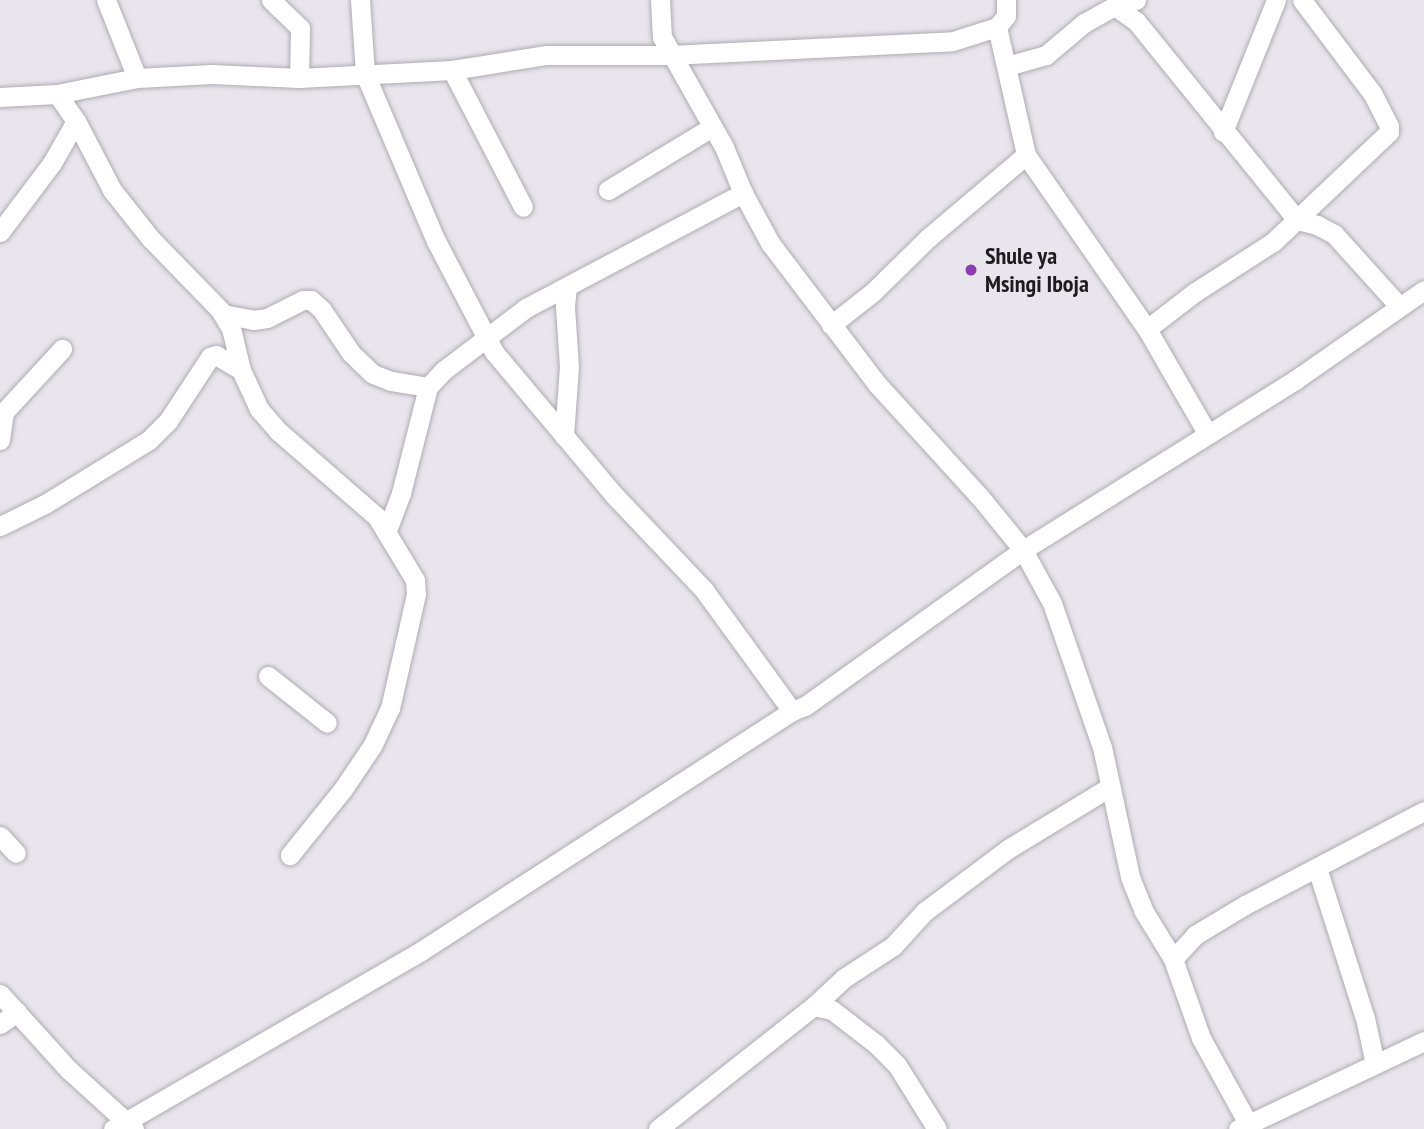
<!DOCTYPE html>
<html>
<head>
<meta charset="utf-8">
<style>
  body { margin:0 }
  #map { position:relative; width:1424px; height:1129px; overflow:hidden; background:#e9e5ec; font-family:"PT Sans Narrow",sans-serif }
  div>[style] { position:absolute }
  .roads { filter:drop-shadow(0 0 2px #afabb2) drop-shadow(0 0 2px #afabb2) }
  .minor>* { height:19px; margin:-9.5px; padding:0 9.5px; transform-origin:9.5px; border-radius:9.5px; background:#fff }
  .dots>* { width:19px; height:19px; translate:-50% -50%; box-sizing:border-box; border:4px solid #e9e5ec; border-radius:50% }
  span { translate:-50% -50%; white-space:nowrap; text-align:center; line-height:1.15; -webkit-text-stroke:5px #e9e5ec; paint-order:stroke }
  .poi-label { font-size:24px; color:#1c1b1d; font-weight:700 }
  .left { translate:0 -50%; text-align:left }
</style>
</head>
<body>
<div id="map">
  <div class="roads">
    <div class="minor">
      <i style="left:106px;top:0;width:84px;rotate:68.3deg"></i>
      <i style="left:271px;top:0;width:40px;rotate:44deg"></i>
      <i style="left:300px;top:28px;width:50px;rotate:91.1deg"></i>
      <i style="left:360px;top:0;width:74px;rotate:86.1deg"></i>
      <i style="left:365px;top:74px;width:181px;rotate:67deg"></i>
      <i style="left:436px;top:241px;width:125px;rotate:62.4deg"></i>
      <i style="left:494px;top:352px;width:187px;rotate:50deg"></i>
      <i style="left:614px;top:495px;width:131px;rotate:46.5deg"></i>
      <i style="left:704px;top:590px;width:150px;rotate:54deg"></i>
      <i style="left:660px;top:0;width:37px;rotate:87deg"></i>
      <i style="left:662px;top:37px;width:126px;rotate:60.6deg"></i>
      <i style="left:724px;top:147px;width:50px;rotate:67.6deg"></i>
      <i style="left:743px;top:193px;width:57px;rotate:61.6deg"></i>
      <i style="left:770px;top:243px;width:177px;rotate:52.8deg"></i>
      <i style="left:877px;top:384px;width:153px;rotate:47.7deg"></i>
      <i style="left:980px;top:497px;width:68px;rotate:50.9deg"></i>
      <i style="left:1023px;top:550px;width:60px;rotate:61.3deg"></i>
      <i style="left:1052px;top:603px;width:152px;rotate:70.9deg"></i>
      <i style="left:1102px;top:747px;width:133px;rotate:77.8deg"></i>
      <i style="left:1130px;top:877px;width:35px;rotate:68deg"></i>
      <i style="left:1143px;top:910px;width:57px;rotate:58.5deg"></i>
      <i style="left:1173px;top:959px;width:84px;rotate:70.5deg"></i>
      <i style="left:1201px;top:1038px;width:104px;rotate:61.2deg"></i>
      <i style="left:1115px;top:6px;width:26px;rotate:36deg"></i>
      <i style="left:1136px;top:21px;width:256px;rotate:51deg"></i>
      <i style="left:1297px;top:220px;width:21px;rotate:14deg"></i>
      <i style="left:1317px;top:225px;width:19px;rotate:28deg"></i>
      <i style="left:1334px;top:234px;width:97px;rotate:47.9deg"></i>
      <i style="left:997px;top:27px;width:131px;rotate:77.2deg"></i>
      <i style="left:1026px;top:155px;width:212px;rotate:55.2deg"></i>
      <i style="left:1147px;top:329px;width:120px;rotate:60deg"></i>
      <i style="left:1007px;top:66px;width:41px;rotate:-15.8deg"></i>
      <i style="left:1046px;top:55px;width:50px;rotate:-40.1deg"></i>
      <i style="left:1084px;top:23px;width:35px;rotate:-29deg"></i>
      <i style="left:1115px;top:6px;width:22px;rotate:-16deg"></i>
      <i style="left:452px;top:70px;width:154px;rotate:62.6deg"></i>
      <i style="left:57px;top:94px;width:33px;rotate:55deg"></i>
      <i style="left:76px;top:121px;width:78px;rotate:62.4deg"></i>
      <i style="left:112px;top:190px;width:63px;rotate:51.5deg"></i>
      <i style="left:151px;top:239px;width:99px;rotate:45.8deg"></i>
      <i style="left:220px;top:310px;width:21px;rotate:59deg"></i>
      <i style="left:231px;top:328px;width:43px;rotate:76.6deg"></i>
      <i style="left:241px;top:370px;width:43px;rotate:65.2deg"></i>
      <i style="left:259px;top:409px;width:29px;rotate:49deg"></i>
      <i style="left:278px;top:431px;width:131px;rotate:41deg"></i>
      <i style="left:377px;top:517px;width:74px;rotate:58.9deg"></i>
      <i style="left:415px;top:580px;width:14px;rotate:86deg"></i>
      <i style="left:416px;top:594px;width:117px;rotate:102.8deg"></i>
      <i style="left:390px;top:708px;width:42px;rotate:115.3deg"></i>
      <i style="left:372px;top:746px;width:52px;rotate:124deg"></i>
      <i style="left:343px;top:789px;width:85px;rotate:128.8deg"></i>
      <i style="left:0;top:97px;width:57px;rotate:-3deg"></i>
      <i style="left:57px;top:94px;width:82px;rotate:-11.3deg"></i>
      <i style="left:137px;top:78px;width:75px;rotate:-3.1deg"></i>
      <i style="left:212px;top:74px;width:87px;rotate:2.6deg"></i>
      <i style="left:299px;top:78px;width:153px;rotate:-3deg"></i>
      <i style="left:452px;top:70px;width:96px;rotate:-9deg"></i>
      <i style="left:547px;top:55px;width:123px"></i>
      <i style="left:670px;top:55px;width:283px;rotate:-2.8deg"></i>
      <i style="left:953px;top:41px;width:46px;rotate:-17.7deg"></i>
      <i style="left:997px;top:27px;width:14px;rotate:-51deg"></i>
      <i style="left:1006px;top:16px;width:16px;rotate:-90deg"></i>
      <i style="left:1223px;top:132px;width:142px;rotate:-68.1deg"></i>
      <i style="left:608px;top:190px;width:122px;rotate:-31.2deg"></i>
      <i style="left:0;top:232px;width:86px;rotate:-53deg"></i>
      <i style="left:52px;top:163px;width:48px;rotate:-60.3deg"></i>
      <i style="left:223px;top:314px;width:31px;rotate:11deg"></i>
      <i style="left:253px;top:320px;width:14px;rotate:-8deg"></i>
      <i style="left:267px;top:318px;width:40px;rotate:-26.6deg"></i>
      <i style="left:303px;top:300px;width:8px"></i>
      <i style="left:311px;top:300px;width:15px;rotate:42deg"></i>
      <i style="left:322px;top:310px;width:52px;rotate:56deg"></i>
      <i style="left:351px;top:353px;width:30px;rotate:44deg"></i>
      <i style="left:373px;top:374px;width:19px;rotate:21deg"></i>
      <i style="left:391px;top:381px;width:37px;rotate:9deg"></i>
      <i style="left:831px;top:325px;width:53px;rotate:-38.2deg"></i>
      <i style="left:873px;top:292px;width:77px;rotate:-44.5deg"></i>
      <i style="left:928px;top:238px;width:128px;rotate:-40.3deg"></i>
      <i style="left:1147px;top:329px;width:61px;rotate:-37.6deg"></i>
      <i style="left:1195px;top:292px;width:93px;rotate:-32.7deg"></i>
      <i style="left:1273px;top:242px;width:160px;rotate:-43.5deg"></i>
      <i style="left:1389px;top:132px;width:6px;rotate:-90deg"></i>
      <i style="left:1389px;top:126px;width:37px;rotate:-117deg"></i>
      <i style="left:1372px;top:93px;width:116px;rotate:-127deg"></i>
      <i style="left:564px;top:436px;width:69px;rotate:-85.9deg"></i>
      <i style="left:569px;top:367px;width:61px;rotate:-93.8deg"></i>
      <i style="left:565px;top:306px;width:19px;rotate:-84deg"></i>
      <i style="left:0;top:440px;width:28px;rotate:-82deg"></i>
      <i style="left:4px;top:412px;width:86px;rotate:-47.4deg"></i>
      <i style="left:0;top:526px;width:50px;rotate:-26.1deg"></i>
      <i style="left:45px;top:504px;width:122px;rotate:-31.6deg"></i>
      <i style="left:149px;top:440px;width:27px;rotate:-45deg"></i>
      <i style="left:168px;top:421px;width:77px;rotate:-56.7deg"></i>
      <i style="left:210px;top:357px;width:6px;rotate:-18deg"></i>
      <i style="left:216px;top:355px;width:29px;rotate:31deg"></i>
      <i style="left:387px;top:530px;width:40px;rotate:-69deg"></i>
      <i style="left:401px;top:493px;width:109px;rotate:-75.7deg"></i>
      <i style="left:428px;top:387px;width:23px;rotate:-47deg"></i>
      <i style="left:444px;top:370px;width:103px;rotate:-37.1deg"></i>
      <i style="left:526px;top:308px;width:246px;rotate:-27.9deg"></i>
      <i style="left:268px;top:676px;width:75px;rotate:38.5deg"></i>
      <i style="left:0;top:836px;width:23px;rotate:47deg"></i>
      <i style="left:1317px;top:868px;width:157px;rotate:72.3deg"></i>
      <i style="left:1365px;top:1018px;width:47px;rotate:77.7deg"></i>
      <i style="left:1173px;top:959px;width:33px;rotate:-47deg"></i>
      <i style="left:1195px;top:935px;width:58px;rotate:-31deg"></i>
      <i style="left:1245px;top:905px;width:202px;rotate:-27.7deg"></i>
      <i style="left:0;top:994px;width:103px;rotate:47.8deg"></i>
      <i style="left:69px;top:1070px;width:88px;rotate:42.2deg"></i>
      <i style="left:814px;top:1006px;width:18px;rotate:13deg"></i>
      <i style="left:832px;top:1010px;width:56px;rotate:37.7deg"></i>
      <i style="left:876px;top:1044px;width:30px;rotate:45deg"></i>
      <i style="left:897px;top:1065px;width:75px;rotate:58deg"></i>
      <i style="left:0;top:1024px;width:21px;rotate:-35deg"></i>
      <i style="left:113px;top:1129px;width:356px;rotate:-30deg"></i>
      <i style="left:421px;top:951px;width:442px;rotate:-32.9deg"></i>
      <i style="left:792px;top:711px;width:14px;rotate:-21deg"></i>
      <i style="left:805px;top:706px;width:268px;rotate:-35.6deg"></i>
      <i style="left:1023px;top:550px;width:321px;rotate:-32deg"></i>
      <i style="left:1295px;top:380px;width:157px;rotate:-34.9deg"></i>
      <i style="left:658px;top:1129px;width:199px;rotate:-38.3deg"></i>
      <i style="left:814px;top:1006px;width:41px;rotate:-43deg"></i>
      <i style="left:844px;top:978px;width:59px;rotate:-33.1deg"></i>
      <i style="left:893px;top:946px;width:46px;rotate:-47.6deg"></i>
      <i style="left:924px;top:912px;width:105px;rotate:-36.9deg"></i>
      <i style="left:1008px;top:849px;width:119px;rotate:-31.3deg"></i>
      <i style="left:1238px;top:1129px;width:206px;rotate:-25.3deg"></i>
    </div>
  </div>
  <div class="dots">
    <i style="left:971px;top:270px;background:#8a3dad"></i>
  </div>
  <div class="poi-label">
    <span class="left" style="left:985px;top:270px">Shule ya<br>Msingi Iboja</span>
  </div>
</div>
</body>
</html>
